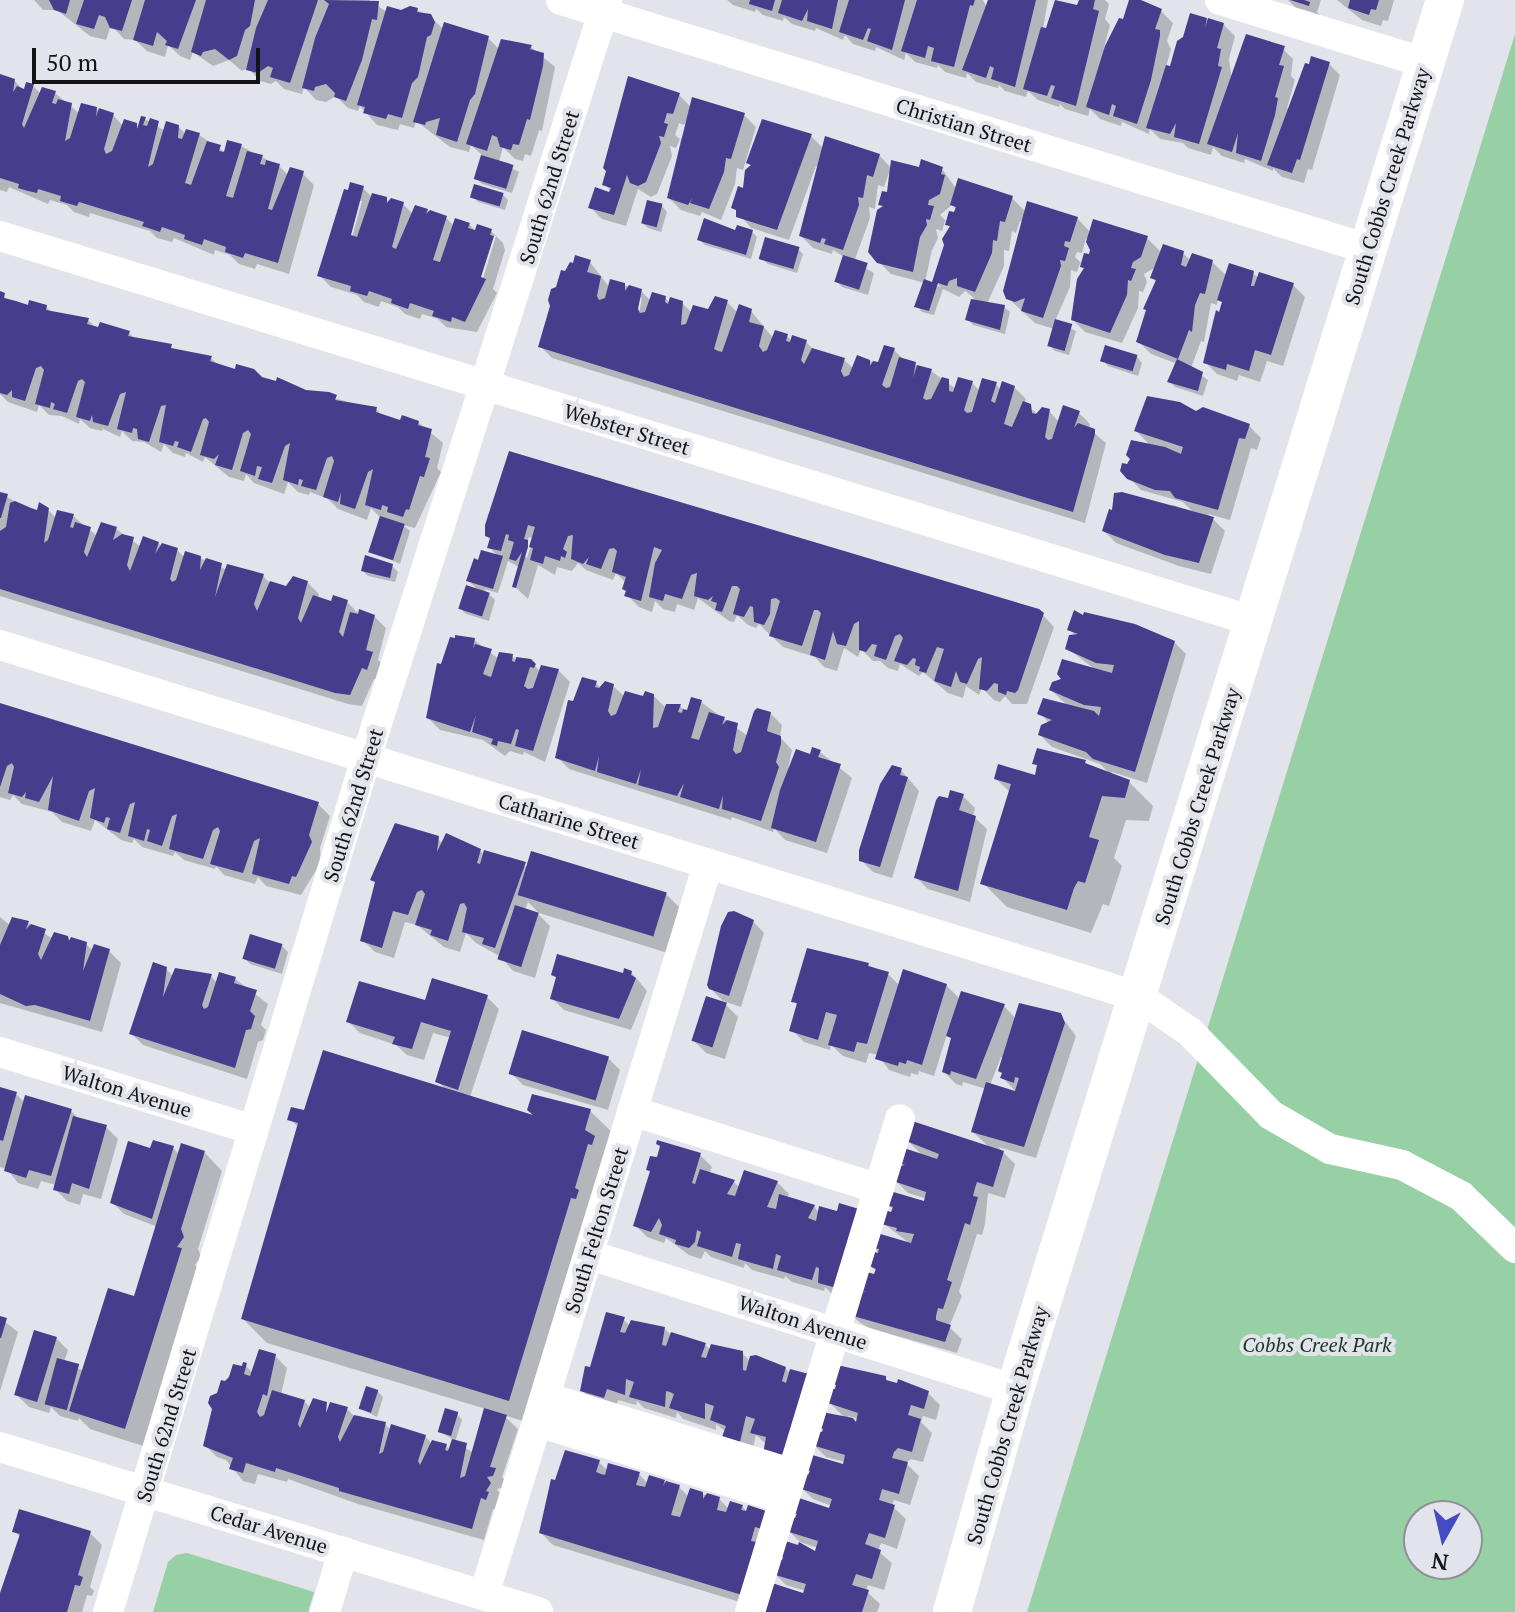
<!DOCTYPE html>
<html>
<head>
<meta charset="utf-8">
<style>
  body { margin:0 }
  #map { position:relative; width:1515px; height:1612px; overflow:hidden; background:#e3e3ec; font-family:"PT Serif",serif }
  div>[style] { position:absolute }
  .green>* { inset:0; background:#97d0a5 }
  .shadow>* { inset:0; background:#0003 }
  .building>* { inset:0; background:#483c8c; transform-origin:0 0 }
  .minor>* { height:30px; margin:-15px; padding:0 15px; transform-origin:15px; border-radius:15px; background:#fff }
  .major>* { height:38px; margin:-19px; padding:0 19px; transform-origin:19px; border-radius:19px; background:#fff }
  span { translate:-50% -50%; white-space:nowrap; text-align:center; line-height:1.15; -webkit-text-stroke:8px #e3e3ec; paint-order:stroke }
  .street-label { font-size:20px; color:#141417 }
  .park-label { font-size:20px; color:#153b22; font-style:italic }
  .north { position:absolute; left:1403px; top:1500px; width:80px; height:80px; box-sizing:border-box; background:#e3e3ec; border:2px solid #909097; border-radius:50%; rotate:188deg; font-size:22px; font-weight:700; line-height:32px; text-align:center; color:#141417 }
  .north::after { content:''; display:block; margin:auto; width:28px; height:36px; background:#454cc1; clip-path:polygon(50% 0,100% 100%,50% 72%,0 100%) }
  .scale { position:absolute; left:32px; top:48px; width:228px; height:36px; box-sizing:border-box; border:4px solid #141417; border-top:0; padding-left:10px; font-size:24px; line-height:28px; white-space:nowrap; color:#141417; -webkit-text-stroke:6px #e3e3ec; paint-order:stroke }
</style>
</head>
<body>
<div id="map">
  <div class="green">
    <i style="clip-path:polygon(evenodd,1515px 34px,1515px 1612px,1027px 1612px,1515px 34px,1419px 1516px,1467px 1516px,1467px 1564px,1419px 1564px,1419px 1516px)"></i>
    <i style="clip-path:polygon(187px 1553px,314px 1592px,308px 1612px,153px 1612px,168px 1562px,176px 1555px)"></i>
  </div>
  <div class="shadow">
    <i style="clip-path:polygon(34px 0,369px 0,387px 12px,417px 10px,430px 16px,444px 30px,488px 38px,499px 49px,531px 47px,555px 67px,542px 131px,539px 130px,531px 156px,525px 154px,523px 161px,515px 159px,503px 147px,499px 162px,519px 172px,512px 193px,482px 184px,476px 178px,483px 156px,471px 145px,469px 152px,450px 147px,416px 121px,414px 128px,400px 124px,398px 130px,377px 125px,360px 106px,358px 111px,348px 108px,336px 96px,326px 102px,316px 100px,304px 87px,302px 94px,284px 89px,276px 81px,271px 84px,260px 81px,248px 68px,242px 71px,229px 60px,213px 66px,193px 52px,190px 60px,180px 56px,168px 45px,165px 57px,147px 51px,135px 40px,124px 39px,111px 25px,106px 40px,90px 36px,57px 10px,43px 10px)"></i>
    <i style="clip-path:polygon(727px 0,983px 0,986px 6px,988px 0,1048px 0,1043px 29px,1048px 30px,1079px 7px,1081px 0,1105px 0,1109px 4px,1105px 19px,1110px 25px,1104px 48px,1124px 22px,1133px 0,1161px 11px,1173px 23px,1167px 41px,1171px 49px,1166px 67px,1171px 69px,1191px 15px,1223px 24px,1235px 36px,1229px 59px,1232px 81px,1281px 47px,1293px 59px,1291px 76px,1295px 80px,1287px 108px,1290px 109px,1328px 63px,1340px 75px,1312px 170px,1308px 169px,1304px 183px,1282px 177px,1273px 168px,1273px 171px,1245px 159px,1244px 163px,1222px 156px,1213px 147px,1211px 155px,1188px 148px,1183px 143px,1160px 139px,1150px 129px,1149px 134px,1122px 122px,1121px 126px,1100px 119px,1090px 109px,1088px 116px,1065px 109px,1060px 104px,1059px 107px,1038px 100px,1028px 91px,1026px 97px,1005px 91px,999px 85px,998px 88px,976px 82px,967px 73px,966px 78px,945px 72px,938px 65px,937px 68px,915px 62px,906px 53px,904px 60px,876px 47px,875px 51px,853px 44px,845px 35px,843px 40px,816px 28px,815px 31px,792px 24px,784px 17px,783px 21px,763px 15px,756px 9px,755px 12px,733px 5px)"></i>
    <i style="clip-path:polygon(1288px 0,1321px 0,1317px 12px,1321px 16px,1298px 10px)"></i>
    <i style="clip-path:polygon(1337px 0,1394px 0,1388px 21px,1383px 20px,1381px 26px,1362px 20px)"></i>
    <i style="clip-path:polygon(0 79px,14px 80px,25px 92px,33px 86px,41px 94px,55px 93px,80px 114px,96px 109px,113px 115px,123px 126px,139px 128px,145px 119px,165px 131px,178px 126px,186px 135px,199px 135px,226px 153px,241px 146px,279px 166px,289px 176px,302px 173px,314px 185px,289px 274px,257px 264px,255px 269px,239px 264px,230px 255px,215px 250px,214px 255px,174px 238px,172px 242px,157px 238px,150px 231px,90px 213px,89px 217px,74px 212px,67px 205px,50px 200px,48px 204px,9px 187px,7px 192px,0 190px)"></i>
    <i style="clip-path:polygon(679px 95px,691px 107px,744px 115px,756px 127px,743px 170px,737px 168px,735px 184px,721px 220px,702px 212px,700px 216px,681px 210px,669px 198px,681px 139px,689px 126px,686px 122px,684px 125px,679px 123px,675px 135px,680px 139px,676px 148px,670px 146px,672px 156px,657px 194px,651px 197px,638px 189px,626px 226px,602px 219px,590px 207px,616px 196px,605px 185px)"></i>
    <i style="clip-path:polygon(evenodd,811px 136px,824px 149px,879px 155px,892px 169px,942px 169px,957px 190px,1012px 198px,1026px 212px,1077px 218px,1091px 233px,1147px 238px,1162px 253px,1183px 253px,1192px 262px,1212px 262px,1227px 276px,1253px 273px,1259px 279px,1293px 285px,1305px 297px,1283px 366px,1267px 361px,1260px 382px,1239px 375px,1237px 381px,1217px 374px,1205px 362px,1224px 304px,1218px 299px,1217px 305px,1211px 303px,1204px 342px,1201px 341px,1191px 368px,1208px 380px,1203px 396px,1175px 387px,1169px 381px,1175px 363px,1151px 354px,1139px 342px,1157px 282px,1152px 278px,1156px 267px,1144px 274px,1147px 282px,1143px 292px,1139px 291px,1138px 308px,1122px 343px,1085px 332px,1073px 320px,1086px 269px,1080px 263px,1077px 272px,1071px 270px,1070px 287px,1055px 321px,1076px 331px,1069px 355px,1055px 351px,1049px 345px,1054px 329px,1035px 323px,1008px 298px,1024px 222px,1020px 221px,1016px 233px,1012px 231px,1009px 251px,1004px 250px,1004px 266px,987px 304px,1004px 307px,1010px 312px,1005px 334px,973px 325px,968px 319px,974px 298px,965px 291px,959px 297px,943px 289px,934px 315px,922px 312px,917px 306px,925px 283px,891px 274px,878px 261px,884px 207px,881px 204px,888px 194px,889px 173px,884px 187px,878px 185px,875px 209px,869px 207px,870px 218px,854px 262px,874px 273px,868px 295px,842px 287px,837px 282px,844px 257px,833px 250px,832px 254px,813px 248px,801px 236px,819px 167px,816px 166px,789px 240px,751px 228px,734px 208px,744px 190px,752px 166px,748px 163px,811px 136px,952px 205px,957px 210px,948px 223px,940px 215px,952px 205px,811px 136px,945px 221px,951px 228px,935px 281px,941px 287px,925px 282px,932px 250px,938px 238px,936px 229px,942px 231px,945px 221px,811px 136px,1086px 238px,1092px 249px,1083px 265px,1075px 257px,1077px 252px,1082px 253px,1086px 238px)"></i>
    <i style="clip-path:polygon(evenodd,363px 188px,372px 197px,403px 204px,413px 214px,427px 210px,446px 218px,454px 226px,469px 224px,476px 232px,491px 231px,503px 243px,505px 250px,493px 289px,497px 293px,477px 332px,446px 327px,438px 319px,422px 314px,420px 319px,405px 314px,398px 307px,381px 301px,379px 307px,364px 302px,357px 295px,331px 287px,319px 275px,363px 188px,358px 201px,362px 201px,350px 245px,346px 244px,358px 201px,363px 188px,492px 236px,496px 236px,480px 288px,476px 286px,492px 236px)"></i>
    <i style="clip-path:polygon(503px 195px,508px 200px,505px 210px,478px 202px,472px 196px)"></i>
    <i style="clip-path:polygon(662px 206px,667px 212px,661px 232px,648px 228px,642px 223px)"></i>
    <i style="clip-path:polygon(752px 232px,757px 237px,751px 259px,705px 245px,699px 240px)"></i>
    <i style="clip-path:polygon(797px 248px,803px 254px,797px 273px,768px 264px,762px 259px)"></i>
    <i style="clip-path:polygon(evenodd,590px 262px,610px 288px,624px 285px,641px 291px,651px 301px,665px 298px,670px 303px,682px 303px,692px 313px,709px 312px,727px 302px,738px 313px,751px 311px,774px 339px,787px 336px,792px 341px,806px 342px,815px 351px,844px 360px,854px 369px,869px 361px,879px 364px,894px 350px,905px 361px,931px 371px,956px 389px,972px 383px,980px 391px,996px 384px,1001px 390px,1014px 387px,1026px 399px,1024px 404px,1038px 414px,1049px 411px,1059px 422px,1078px 412px,1090px 424px,1089px 429px,1106px 443px,1085px 523px,552px 358px,540px 346px,590px 262px,642px 297px,638px 319px,637px 302px,642px 297px)"></i>
    <i style="clip-path:polygon(0 295px,15px 303px,46px 307px,53px 314px,88px 320px,96px 328px,129px 333px,135px 339px,211px 358px,219px 366px,261px 379px,376px 409px,384px 417px,402px 422px,418px 422px,443px 443px,437px 468px,441px 472px,415px 528px,403px 525px,410px 531px,400px 564px,371px 551px,380px 517px,371px 508px,367px 520px,338px 509px,328px 499px,310px 492px,309px 495px,298px 492px,288px 482px,284px 494px,254px 483px,246px 474px,244px 481px,229px 477px,205px 457px,203px 462px,186px 453px,185px 457px,173px 453px,164px 444px,161px 452px,144px 442px,132px 441px,122px 431px,120px 437px,103px 429px,102px 431px,90px 428px,80px 419px,79px 424px,62px 416px,49px 415px,39px 405px,37px 412px,8px 402px,0 394px)"></i>
    <i style="clip-path:polygon(1137px 357px,1142px 363px,1138px 376px,1108px 366px,1103px 360px)"></i>
    <i style="clip-path:polygon(1196px 413px,1249px 426px,1261px 438px,1257px 450px,1251px 448px,1230px 520px,1208px 514px,1225px 531px,1211px 574px,1179px 566px,1116px 543px,1104px 531px,1173px 505px,1192px 511px,1183px 502px,1141px 490px,1122px 471px,1151px 446px,1136px 431px)"></i>
    <i style="clip-path:polygon(evenodd,510px 454px,1043px 615px,1054px 627px,1027px 704px,1012px 704px,1005px 696px,1000px 702px,994px 700px,982px 688px,979px 695px,966px 686px,963px 698px,948px 693px,923px 672px,919px 676px,900px 664px,898px 671px,888px 668px,880px 661px,873px 661px,861px 649px,858px 657px,844px 648px,837px 671px,824px 667px,815px 657px,783px 647px,759px 624px,756px 628px,748px 625px,737px 615px,734px 622px,729px 621px,698px 598px,694px 610px,677px 604px,675px 612px,663px 609px,655px 601px,652px 612px,639px 607px,627px 595px,626px 583px,616px 573px,613px 580px,586px 570px,578px 563px,572px 571px,557px 567px,555px 575px,538px 565px,528px 599px,514px 586px,519px 567px,508px 561px,498px 593px,484px 589px,495px 600px,489px 621px,466px 614px,461px 609px,480px 592px,469px 581px,500px 558px,489px 547px,491px 540px,487px 536px,510px 454px,529px 537px,533px 538px,527px 558px,524px 555px,529px 537px)"></i>
    <i style="clip-path:polygon(0 493px,30px 510px,48px 510px,57px 519px,73px 516px,97px 536px,116px 529px,141px 547px,158px 544px,177px 550px,185px 558px,200px 558px,227px 570px,263px 576px,270px 583px,287px 589px,307px 582px,319px 594px,318px 599px,332px 604px,347px 602px,360px 615px,374px 616px,386px 628px,378px 660px,384px 665px,379px 680px,374px 679px,362px 706px,348px 704px,0 596px)"></i>
    <i style="clip-path:polygon(392px 566px,398px 572px,395px 582px,368px 576px,363px 571px)"></i>
    <i style="clip-path:polygon(1084px 618px,1174px 642px,1186px 654px,1147px 783px,1112px 772px,1111px 775px,1100px 764px,1052px 747px,1040px 735px,1048px 722px,1040px 713px,1068px 706px,1051px 690px,1097px 671px,1067px 648px,1076px 636px,1069px 629px)"></i>
    <i style="clip-path:polygon(451px 639px,474px 640px,499px 659px,512px 656px,517px 661px,530px 661px,541px 672px,558px 670px,570px 682px,545px 762px,524px 752px,523px 755px,510px 751px,505px 756px,483px 740px,440px 730px,428px 718px,434px 681px)"></i>
    <i style="clip-path:polygon(596px 683px,601px 688px,613px 686px,625px 697px,653px 695px,667px 709px,680px 706px,686px 712px,701px 702px,749px 737px,770px 713px,782px 725px,780px 737px,792px 750px,788px 769px,820px 752px,852px 778px,827px 853px,785px 840px,774px 828px,773px 832px,732px 817px,731px 820px,569px 769px,557px 757px,575px 703px)"></i>
    <i style="clip-path:polygon(0 705px,318px 804px,330px 816px,320px 848px,321px 862px,301px 895px,266px 886px,258px 877px,255px 884px,224px 875px,216px 866px,215px 869px,184px 860px,175px 852px,173px 856px,142px 847px,134px 839px,132px 843px,121px 840px,95px 820px,91px 831px,62px 822px,52px 812px,22px 804px,13px 795px,10px 800px,0 797px)"></i>
    <i style="clip-path:polygon(1085px 762px,1091px 768px,1129px 782px,1153px 806px,1149px 821px,1126px 820px,1114px 858px,1122px 866px,1109px 906px,1103px 904px,1091px 933px,1007px 907px,983px 883px,1010px 792px,996px 779px,1036px 777px,1038px 767px,1035px 763px)"></i>
    <i style="clip-path:polygon(901px 770px,919px 791px,892px 878px,873px 872px,861px 860px)"></i>
    <i style="clip-path:polygon(963px 796px,975px 808px,973px 816px,987px 829px,970px 902px,928px 889px,916px 877px,949px 800px)"></i>
    <i style="clip-path:polygon(437px 838px,443px 844px,480px 851px,485px 855px,528px 867px,666px 894px,684px 912px,671px 954px,539px 913px,528px 902px,525px 910px,538px 914px,550px 926px,535px 978px,513px 971px,501px 957px,476px 943px,466px 933px,460px 952px,444px 947px,417px 925px,405px 922px,394px 958px,375px 952px,363px 940px)"></i>
    <i style="clip-path:polygon(730px 915px,750px 918px,764px 933px,741px 1007px,723px 1001px,711px 989px,711px 967px)"></i>
    <i style="clip-path:polygon(0 917px,11px 926px,28px 923px,53px 939px,67px 938px,86px 944px,93px 951px,109px 951px,121px 963px,102px 1032px,0 1003px)"></i>
    <i style="clip-path:polygon(282px 946px,288px 952px,282px 974px,250px 964px,245px 959px)"></i>
    <i style="clip-path:polygon(evenodd,868px 965px,888px 974px,900px 986px,946px 985px,960px 999px,1004px 1006px,1016px 1019px,1060px 1015px,1076px 1036px,1036px 1158px,998px 1147px,1015px 1164px,1005px 1198px,988px 1193px,985px 1224px,982px 1235px,977px 1234px,959px 1292px,962px 1296px,949px 1327px,962px 1339px,957px 1353px,869px 1328px,859px 1322px,825px 1287px,824px 1291px,792px 1282px,785px 1276px,784px 1279px,752px 1270px,745px 1263px,744px 1268px,711px 1257px,705px 1251px,701px 1259px,689px 1255px,666px 1238px,664px 1243px,647px 1237px,635px 1225px,652px 1173px,648px 1169px,700px 1155px,712px 1167px,709px 1174px,734px 1182px,740px 1188px,777px 1182px,789px 1194px,787px 1198px,814px 1206px,856px 1271px,875px 1276px,877px 1272px,870px 1265px,879px 1256px,875px 1247px,913px 1246px,883px 1223px,894px 1210px,888px 1205px,925px 1203px,927px 1199px,908px 1193px,896px 1181px,906px 1167px,901px 1163px,924px 1157px,908px 1141px,990px 1148px,973px 1132px,986px 1089px,963px 1082px,962px 1086px,956px 1084px,944px 1072px,953px 1040px,947px 1034px,934px 1076px,919px 1071px,918px 1075px,911px 1073px,910px 1077px,889px 1070px,878px 1055px,869px 1053px,866px 1063px,843px 1056px,831px 1045px,830px 1050px,804px 1042px,792px 1030px,799px 1006px,793px 1001px,868px 965px,1001px 1057px,1004px 1058px,1003px 1078px,1018px 1094px,990px 1085px,1001px 1057px)"></i>
    <i style="clip-path:polygon(166px 969px,173px 976px,211px 976px,217px 983px,234px 978px,268px 1004px,261px 1025px,266px 1030px,263px 1040px,258px 1042px,247px 1079px,143px 1045px,131px 1033px)"></i>
    <i style="clip-path:polygon(631px 972px,647px 991px,631px 1030px,564px 1010px,552px 998px,557px 979px,553px 974px,624px 976px)"></i>
    <i style="clip-path:polygon(487px 997px,499px 1009px,470px 1097px,538px 1118px,590px 1111px,615px 1135px,533px 1424px,503px 1415px,518px 1429px,502px 1477px,506px 1482px,505px 1487px,497px 1489px,502px 1496px,498px 1510px,493px 1509px,484px 1540px,358px 1504px,288px 1479px,287px 1482px,258px 1474px,255px 1484px,243px 1481px,226px 1460px,217px 1457px,205px 1445px,218px 1395px,235px 1366px,246px 1366px,253px 1373px,275px 1356px,287px 1368px,281px 1395px,304px 1401px,311px 1408px,326px 1404px,323px 1423px,347px 1409px,356px 1418px,385px 1424px,392px 1431px,425px 1436px,432px 1444px,446px 1446px,451px 1451px,454px 1440px,440px 1432px,457px 1414px,462px 1420px,455px 1442px,474px 1453px,486px 1409px,267px 1343px,243px 1319px,299px 1128px,290px 1119px,305px 1113px,446px 1090px,438px 1082px,451px 1038px,433px 1033px,424px 1060px,407px 1055px,396px 1045px,360px 1033px,348px 1021px,426px 1003px)"></i>
    <i style="clip-path:polygon(726px 1005px,738px 1017px,725px 1059px,706px 1053px,694px 1041px)"></i>
    <i style="clip-path:polygon(608px 1058px,620px 1070px,608px 1110px,523px 1085px,511px 1073px)"></i>
    <i style="clip-path:polygon(0 1089px,16px 1094px,25px 1103px,71px 1111px,80px 1120px,106px 1127px,118px 1139px,101px 1199px,83px 1194px,80px 1205px,67px 1201px,55px 1189px,56px 1185px,41px 1181px,38px 1189px,18px 1183px,7px 1169px,0 1167px)"></i>
    <i style="clip-path:polygon(173px 1148px,180px 1155px,204px 1152px,222px 1171px,198px 1249px,201px 1256px,195px 1265px,199px 1269px,143px 1446px,90px 1429px,79px 1418px,78px 1421px,60px 1416px,51px 1407px,49px 1413px,29px 1407px,17px 1395px,56px 1338px,68px 1350px,64px 1362px,84px 1371px,135px 1299px,158px 1227px,124px 1214px,112px 1202px,151px 1150px)"></i>
    <i style="clip-path:polygon(0 1318px,18px 1332px,0 1391px)"></i>
    <i style="clip-path:polygon(623px 1319px,630px 1326px,664px 1328px,672px 1336px,704px 1344px,711px 1350px,742px 1353px,751px 1362px,785px 1368px,791px 1374px,767px 1445px,756px 1435px,752px 1453px,716px 1424px,716px 1430px,683px 1419px,677px 1412px,676px 1418px,644px 1408px,637px 1401px,636px 1405px,618px 1400px,616px 1408px,594px 1402px,582px 1390px)"></i>
    <i style="clip-path:polygon(evenodd,885px 1378px,891px 1383px,928px 1393px,940px 1405px,936px 1420px,923px 1416px,921px 1422px,932px 1433px,923px 1462px,911px 1459px,906px 1463px,919px 1476px,910px 1505px,894px 1500px,892px 1506px,906px 1519px,897px 1549px,881px 1543px,878px 1551px,892px 1563px,884px 1590px,868px 1585px,866px 1591px,880px 1604px,877px 1612px,762px 1612px,804px 1595px,806px 1591px,786px 1585px,774px 1573px,785px 1560px,780px 1554px,817px 1554px,818px 1548px,800px 1542px,788px 1530px,797px 1520px,794px 1511px,831px 1510px,832px 1506px,813px 1499px,801px 1487px,811px 1473px,807px 1469px,844px 1467px,845px 1462px,826px 1457px,814px 1445px,828px 1436px,820px 1426px,845px 1418px,828px 1401px,838px 1387px,833px 1383px,885px 1378px,848px 1416px,859px 1419px,858px 1426px,848px 1416px)"></i>
    <i style="clip-path:polygon(377px 1391px,383px 1397px,377px 1417px,361px 1409px)"></i>
    <i style="clip-path:polygon(599px 1462px,608px 1471px,639px 1474px,648px 1484px,664px 1482px,679px 1487px,689px 1497px,702px 1494px,719px 1499px,729px 1509px,742px 1506px,747px 1512px,765px 1513px,753px 1606px,553px 1545px,541px 1533px)"></i>
    <i style="clip-path:polygon(14px 1531px,90px 1533px,102px 1545px,90px 1587px,94px 1591px,92px 1596px,87px 1595px,82px 1612px,0 1612px,0 1599px,21px 1538px)"></i>
  </div>
  <div class="building">
    <i style="clip-path:polygon(49px 0,70px 0,66px 14px,54px 10px)"></i>
    <i style="clip-path:polygon(84px 0,132px 0,122px 31px,110px 28px,105px 17px,99px 15px,94px 29px,76px 24px)"></i>
    <i style="clip-path:polygon(145px 0,196px 0,178px 49px,165px 45px,167px 41px,157px 32px,153px 46px,133px 40px)"></i>
    <i style="clip-path:polygon(206px 0,255px 0,250px 26px,245px 30px,237px 56px,229px 60px,215px 49px,203px 52px,201px 56px,191px 52px)"></i>
    <i style="clip-path:polygon(268px 0,318px 0,290px 83px,270px 77px,273px 68px,268px 66px,258px 73px,246px 70px,256px 28px)"></i>
    <i style="clip-path:polygon(324px 0,379px 1px,377px 20px,372px 19px,362px 60px,346px 101px,334px 97px,335px 93px,326px 84px,315px 87px,314px 91px,302px 88px,315px 38px,329px 4px)"></i>
    <i style="clip-path:polygon(750px 0,775px 0,772px 11px,749px 4px)"></i>
    <i style="clip-path:polygon(782px 0,838px 0,832px 29px,807px 21px,808px 9px,802px 21px,778px 13px)"></i>
    <i style="clip-path:polygon(849px 0,905px 0,892px 50px,867px 41px,871px 29px,868px 28px,863px 40px,839px 32px)"></i>
    <i style="clip-path:polygon(917px 0,975px 0,973px 6px,970px 5px,954px 67px,931px 61px,934px 48px,928px 46px,925px 58px,901px 51px)"></i>
    <i style="clip-path:polygon(988px 0,1036px 0,1015px 87px,991px 79px,994px 68px,990px 66px,986px 78px,962px 70px)"></i>
    <i style="clip-path:polygon(1055px 0,1077px 5px,1079px 0,1095px 0,1093px 9px,1099px 11px,1076px 106px,1051px 98px,1055px 86px,1051px 85px,1047px 96px,1023px 89px,1041px 27px,1046px 28px)"></i>
    <i style="clip-path:polygon(1129px 0,1141px 0,1162px 9px,1155px 29px,1160px 30px,1160px 36px,1151px 80px,1137px 124px,1113px 116px,1116px 106px,1112px 104px,1109px 115px,1086px 107px,1105px 46px,1119px 18px,1123px 19px)"></i>
    <i style="clip-path:polygon(1290px 0,1304px 0,1310px 2px,1309px 6px)"></i>
    <i style="clip-path:polygon(1350px 0,1379px 0,1376px 10px,1371px 9px,1369px 15px,1348px 8px)"></i>
    <i style="clip-path:polygon(387px 6px,401px 10px,410px 6px,418px 8px,417px 12px,431px 14px,435px 22px,431px 35px,427px 37px,418px 77px,412px 83px,402px 118px,388px 114px,386px 119px,363px 113px,365px 107px,357px 105px)"></i>
    <i style="clip-path:polygon(1190px 13px,1207px 18px,1205px 29px,1208px 18px,1224px 23px,1217px 48px,1221px 49px,1218px 66px,1222px 67px,1199px 144px,1174px 137px,1176px 123px,1170px 134px,1146px 128px,1166px 65px,1170px 66px,1177px 41px,1183px 37px)"></i>
    <i style="clip-path:polygon(444px 22px,489px 36px,475px 94px,470px 100px,457px 142px,436px 135px,440px 118px,426px 122px,425px 125px,413px 122px)"></i>
    <i style="clip-path:polygon(1246px 34px,1285px 46px,1279px 65px,1284px 66px,1275px 97px,1278px 98px,1275px 115px,1261px 161px,1236px 153px,1238px 133px,1232px 152px,1207px 144px)"></i>
    <i style="clip-path:polygon(501px 39px,532px 45px,530px 49px,544px 53px,543px 66px,530px 120px,527px 119px,519px 145px,513px 144px,511px 150px,500px 147px,497px 137px,492px 135px,487px 151px,466px 144px)"></i>
    <i style="clip-path:polygon(1311px 56px,1330px 62px,1300px 160px,1297px 159px,1292px 173px,1267px 165px,1305px 63px,1309px 64px)"></i>
    <i style="clip-path:polygon(0 74px,15px 79px,13px 92px,17px 86px,24px 89px,26px 82px,34px 84px,22px 124px,24px 128px,42px 87px,56px 91px,52px 103px,56px 104px,58px 99px,72px 103px,65px 141px,70px 138px,81px 103px,97px 107px,96px 117px,99px 108px,114px 113px,104px 149px,106px 154px,112px 151px,124px 119px,137px 123px,137px 129px,141px 116px,146px 117px,143px 125px,147px 126px,150px 118px,159px 121px,148px 167px,153px 164px,166px 121px,179px 125px,178px 138px,182px 139px,186px 129px,200px 133px,185px 183px,191px 185px,207px 141px,221px 145px,219px 151px,224px 152px,227px 140px,242px 144px,226px 196px,233px 198px,247px 151px,263px 155px,260px 164px,265px 165px,266px 160px,280px 164px,268px 209px,272px 210px,290px 167px,304px 171px,278px 263px,245px 253px,243px 258px,225px 252px,226px 247px,204px 239px,202px 245px,184px 239px,185px 235px,162px 227px,160px 232px,142px 226px,144px 222px,79px 202px,77px 206px,70px 204px,60px 201px,61px 196px,38px 189px,37px 193px,28px 191px,18px 188px,19px 184px,0 178px)"></i>
    <i style="clip-path:polygon(628px 76px,680px 93px,673px 114px,667px 113px,664px 123px,668px 124px,664px 137px,659px 136px,661px 143px,646px 182px,638px 186px,630px 183px,627px 175px,614px 215px,588px 208px,595px 187px,609px 192px,611px 188px,602px 185px,606px 171px,603px 168px)"></i>
    <i style="clip-path:polygon(692px 97px,745px 113px,731px 159px,726px 158px,724px 172px,709px 209px,690px 203px,692px 198px,688px 205px,667px 198px)"></i>
    <i style="clip-path:polygon(762px 119px,812px 134px,777px 230px,736px 217px,736px 210px,731px 208px,738px 186px,743px 188px,745px 170px,751px 165px,746px 163px)"></i>
    <i style="clip-path:polygon(825px 136px,880px 154px,873px 177px,867px 175px,863px 198px,858px 197px,859px 205px,843px 250px,824px 244px,826px 239px,822px 238px,820px 243px,799px 236px)"></i>
    <i style="left:481px;top:155px;width:34px;height:25px;rotate:17deg"></i>
    <i style="clip-path:polygon(921px 159px,943px 167px,941px 174px,945px 175px,940px 194px,929px 200px,928px 205px,934px 206px,930px 220px,926px 219px,927px 225px,920px 237px,913px 272px,877px 263px,868px 252px,877px 210px,883px 206px,878px 205px,882px 191px,887px 192px,891px 160px,919px 167px)"></i>
    <i style="clip-path:polygon(958px 178px,1013px 196px,1005px 222px,1000px 221px,997px 241px,993px 240px,992px 253px,975px 292px,957px 286px,957px 278px,949px 281px,947px 286px,938px 283px,929px 311px,914px 307px,924px 279px,932px 282px,944px 245px,942px 239px,950px 226px,945px 225px,949px 211px,954px 212px,956px 207px,950px 205px)"></i>
    <i style="clip-path:polygon(350px 182px,364px 186px,351px 235px,357px 237px,372px 193px,387px 197px,387px 203px,391px 198px,404px 202px,392px 247px,396px 249px,415px 205px,428px 209px,426px 214px,430px 210px,447px 216px,433px 260px,440px 262px,455px 218px,470px 223px,468px 228px,475px 230px,477px 224px,492px 229px,490px 235px,494px 236px,481px 277px,486px 279px,465px 322px,452px 317px,451px 322px,432px 316px,434px 311px,410px 303px,408px 309px,391px 303px,392px 299px,369px 291px,367px 296px,350px 291px,351px 286px,317px 276px,344px 189px,348px 190px)"></i>
    <i style="left:474px;top:184px;width:31px;height:14px;rotate:17deg"></i>
    <i style="left:647px;top:200px;width:16px;height:24px;rotate:14deg"></i>
    <i style="clip-path:polygon(1027px 201px,1078px 217px,1070px 242px,1065px 241px,1064px 246px,1069px 248px,1065px 261px,1060px 260px,1061px 266px,1043px 318px,1021px 311px,1025px 298px,1015px 302px,1006px 299px,1003px 291px)"></i>
    <i style="clip-path:polygon(704px 218px,735px 230px,737px 225px,753px 230px,746px 255px,697px 240px)"></i>
    <i style="clip-path:polygon(1093px 219px,1148px 236px,1141px 257px,1133px 262px,1131px 268px,1136px 269px,1131px 281px,1128px 280px,1127px 295px,1110px 333px,1071px 320px,1077px 279px,1084px 268px,1080px 267px,1084px 253px,1089px 254px,1090px 250px,1086px 242px)"></i>
    <i style="left:765px;top:237px;width:36px;height:23px;rotate:16deg"></i>
    <i style="clip-path:polygon(1163px 244px,1184px 251px,1181px 265px,1186px 267px,1192px 253px,1213px 260px,1205px 294px,1200px 293px,1195px 305px,1192px 332px,1189px 330px,1178px 359px,1136px 342px,1146px 310px,1143px 309px,1156px 280px,1150px 278px)"></i>
    <i style="clip-path:polygon(575px 255px,591px 260px,587px 272px,601px 276px,597px 296px,599px 300px,605px 298px,610px 279px,625px 283px,625px 291px,629px 285px,642px 289px,638px 309px,640px 313px,645px 312px,652px 292px,666px 296px,665px 302px,668px 304px,670px 297px,683px 301px,681px 325px,686px 324px,693px 305px,708px 309px,715px 296px,728px 300px,714px 349px,718px 351px,722px 352px,739px 304px,752px 309px,749px 322px,764px 326px,759px 346px,763px 352px,767px 350px,775px 330px,788px 334px,786px 341px,790px 342px,792px 335px,807px 340px,801px 360px,804px 364px,812px 348px,845px 358px,841px 371px,844px 377px,849px 375px,857px 355px,870px 360px,870px 366px,873px 361px,878px 362px,884px 345px,895px 348px,882px 385px,886px 388px,890px 387px,899px 357px,916px 362px,913px 378px,917px 365px,932px 369px,923px 398px,926px 400px,931px 399px,942px 377px,949px 379px,949px 391px,953px 392px,958px 377px,973px 381px,964px 410px,967px 413px,972px 412px,982px 378px,997px 382px,991px 401px,995px 403px,1002px 381px,1015px 386px,1004px 424px,1012px 427px,1023px 401px,1031px 404px,1032px 413px,1036px 414px,1042px 407px,1050px 409px,1045px 437px,1048px 440px,1052px 439px,1063px 405px,1080px 411px,1074px 428px,1078px 423px,1095px 429px,1095px 434px,1073px 512px,538px 347px,550px 306px,548px 300px,551px 289px,556px 287px,561px 270px,565px 271px,570px 262px,573px 263px)"></i>
    <i style="left:843px;top:255px;width:26px;height:28px;rotate:18deg"></i>
    <i style="clip-path:polygon(1229px 263px,1254px 271px,1251px 286px,1254px 286px,1259px 272px,1294px 283px,1271px 355px,1255px 350px,1249px 371px,1227px 364px,1226px 370px,1203px 363px,1216px 310px,1219px 312px,1222px 302px,1217px 300px)"></i>
    <i style="clip-path:polygon(0 291px,5px 293px,4px 298px,16px 301px,28px 305px,29px 300px,47px 305px,46px 310px,89px 318px,87px 324px,98px 327px,100px 322px,130px 331px,128px 336px,172px 344px,171px 348px,212px 356px,210px 361px,235px 369px,236px 364px,254px 369px,262px 377px,276px 381px,277px 377px,306px 390px,329px 392px,337px 395px,335px 400px,377px 407px,376px 412px,400px 420px,402px 415px,419px 421px,418px 425px,432px 429px,425px 457px,430px 458px,424px 477px,420px 476px,409px 510px,406px 509px,403px 517px,387px 512px,388px 507px,382px 505px,381px 510px,365px 505px,373px 469px,368px 472px,355px 509px,340px 504px,341px 492px,338px 502px,323px 497px,334px 461px,332px 456px,327px 458px,316px 490px,301px 486px,303px 480px,299px 479px,298px 485px,283px 480px,290px 443px,285px 446px,272px 483px,258px 479px,262px 467px,257px 466px,255px 476px,240px 471px,251px 434px,248px 430px,243px 433px,232px 470px,215px 465px,219px 454px,214px 459px,200px 455px,209px 422px,206px 418px,203px 419px,191px 452px,177px 447px,179px 442px,175px 441px,173px 446px,159px 442px,166px 405px,161px 406px,149px 442px,138px 439px,137px 429px,133px 428px,132px 433px,117px 429px,126px 392px,120px 394px,108px 426px,93px 422px,92px 415px,90px 421px,76px 417px,85px 382px,82px 379px,78px 381px,67px 413px,53px 409px,55px 404px,51px 402px,50px 408px,35px 404px,44px 370px,41px 366px,36px 368px,25px 401px,12px 397px,12px 390px,7px 395px,0 393px)"></i>
    <i style="clip-path:polygon(971px 299px,1005px 305px,1000px 330px,965px 320px)"></i>
    <i style="left:1055px;top:319px;width:18px;height:28px;rotate:16deg"></i>
    <i style="left:1105px;top:345px;width:34px;height:17px;rotate:17deg"></i>
    <i style="clip-path:polygon(1177px 359px,1203px 372px,1198px 391px,1167px 382px)"></i>
    <i style="clip-path:polygon(1147px 396px,1180px 402px,1196px 411px,1203px 407px,1250px 424px,1245px 439px,1239px 438px,1218px 510px,1175px 498px,1170px 491px,1155px 490px,1127px 479px,1120px 471px,1122px 463px,1127px 464px,1130px 459px,1126px 455px,1131px 440px,1165px 447px,1181px 454px,1183px 447px,1134px 431px)"></i>
    <i style="clip-path:polygon(509px 451px,1039px 609px,1044px 613px,1018px 690px,1015px 693px,1007px 691px,1006px 695px,998px 692px,998px 684px,994px 683px,987px 691px,979px 689px,982px 657px,978px 659px,967px 684px,960px 682px,956px 671px,951px 687px,934px 681px,944px 649px,937px 647px,926px 673px,919px 671px,920px 667px,915px 665px,916px 659px,913px 658px,907px 665px,894px 661px,903px 638px,900px 634px,895px 636px,886px 660px,874px 656px,877px 645px,872px 644px,866px 652px,859px 650px,859px 621px,854px 624px,846px 646px,837px 644px,833px 631px,825px 660px,810px 655px,821px 613px,818px 610px,814px 610px,802px 646px,769px 636px,780px 601px,776px 598px,771px 599px,770px 614px,764px 625px,754px 622px,753px 607px,750px 606px,744px 617px,733px 614px,740px 589px,737px 586px,732px 586px,722px 612px,715px 610px,717px 603px,711px 601px,713px 596px,708px 600px,694px 596px,697px 573px,691px 575px,682px 599px,665px 594px,663px 601px,649px 597px,655px 563px,662px 550px,654px 547px,641px 601px,624px 596px,626px 591px,622px 589px,626px 577px,612px 572px,617px 551px,614px 548px,609px 549px,601px 569px,586px 564px,589px 557px,583px 564px,571px 559px,573px 535px,568px 536px,563px 549px,567px 552px,565px 558px,561px 556px,560px 561px,545px 556px,543px 564px,530px 560px,533px 548px,529px 547px,535px 527px,528px 525px,524px 539px,528px 540px,528px 547px,516px 588px,512px 587px,522px 552px,516px 561px,509px 559px,514px 542px,508px 540px,509px 535px,506px 534px,501px 551px,487px 548px,490px 538px,485px 536px,485px 525px)"></i>
    <i style="clip-path:polygon(0 492px,8px 494px,1px 518px,0 518px)"></i>
    <i style="clip-path:polygon(1122px 492px,1214px 517px,1199px 563px,1165px 555px,1102px 531px,1109px 509px,1112px 510px,1114px 493px)"></i>
    <i style="clip-path:polygon(15px 501px,31px 508px,37px 510px,39px 502px,49px 508px,44px 543px,48px 540px,57px 510px,74px 514px,70px 527px,73px 528px,75px 522px,91px 527px,84px 552px,87px 557px,101px 522px,117px 527px,113px 540px,122px 534px,134px 537px,127px 565px,130px 571px,143px 536px,159px 542px,155px 554px,162px 543px,178px 548px,170px 579px,172px 582px,176px 580px,185px 551px,201px 556px,200px 570px,206px 558px,222px 563px,215px 597px,227px 564px,264px 574px,254px 604px,257px 611px,270px 581px,286px 586px,293px 576px,308px 581px,298px 618px,301px 623px,313px 595px,331px 601px,333px 595px,348px 600px,339px 632px,343px 637px,350px 612px,358px 614px,359px 609px,375px 615px,366px 650px,373px 652px,367px 670px,362px 668px,350px 695px,335px 693px,0 589px,0 531px,6px 527px,10px 503px)"></i>
    <i style="left:380px;top:516px;width:26px;height:38px;rotate:18deg"></i>
    <i style="clip-path:polygon(481px 550px,503px 556px,493px 589px,466px 581px,474px 558px,478px 560px)"></i>
    <i style="clip-path:polygon(365px 555px,393px 564px,390px 578px,361px 571px)"></i>
    <i style="left:466px;top:585px;width:25px;height:25px;rotate:18deg"></i>
    <i style="clip-path:polygon(1074px 610px,1083px 615px,1084px 612px,1135px 624px,1175px 641px,1135px 772px,1093px 759px,1086px 752px,1038px 735px,1041px 725px,1052px 720px,1037px 714px,1043px 698px,1094px 711px,1099px 716px,1100px 712px,1101px 707px,1084px 705px,1049px 690px,1052px 682px,1061px 679px,1057px 674px,1062px 659px,1112px 673px,1114px 665px,1096px 663px,1065px 649px,1069px 635px,1078px 634px,1067px 630px)"></i>
    <i style="clip-path:polygon(455px 635px,475px 638px,473px 649px,475px 644px,492px 649px,483px 674px,488px 676px,491px 677px,499px 652px,513px 654px,512px 661px,515px 662px,516px 657px,531px 659px,536px 664px,534px 668px,530px 667px,524px 686px,528px 689px,533px 688px,541px 665px,559px 669px,533px 751px,515px 746px,519px 730px,516px 729px,511px 744px,498px 741px,497px 746px,491px 744px,493px 739px,472px 732px,476px 715px,470px 732px,426px 718px,437px 663px,441px 664px,450px 637px,455px 638px)"></i>
    <i style="clip-path:polygon(582px 677px,597px 681px,595px 687px,599px 688px,605px 681px,614px 684px,608px 711px,611px 716px,616px 714px,625px 691px,643px 696px,645px 691px,654px 694px,653px 728px,658px 727px,666px 704px,681px 704px,678px 712px,682px 713px,683px 709px,687px 710px,691px 697px,702px 700px,691px 738px,699px 740px,709px 712px,725px 717px,722px 725px,727px 720px,738px 723px,733px 750px,736px 754px,741px 752px,754px 711px,757px 708px,771px 712px,767px 731px,781px 736px,781px 744px,776px 762px,779px 767px,761px 821px,722px 809px,723px 795px,719px 809px,680px 797px,684px 783px,677px 796px,638px 785px,641px 769px,636px 784px,597px 772px,599px 756px,595px 771px,555px 758px,568px 700px,573px 701px)"></i>
    <i style="clip-path:polygon(0 703px,319px 802px,309px 835px,312px 842px,296px 877px,292px 876px,289px 884px,252px 874px,260px 838px,254px 841px,243px 873px,210px 864px,220px 831px,218px 827px,213px 830px,203px 859px,169px 849px,177px 814px,172px 816px,162px 846px,147px 841px,150px 830px,147px 829px,144px 841px,128px 836px,135px 802px,130px 804px,120px 833px,107px 829px,110px 818px,106px 817px,104px 823px,90px 818px,95px 788px,89px 791px,79px 821px,48px 810px,53px 776px,39px 802px,25px 798px,26px 792px,22px 797px,8px 793px,14px 767px,12px 763px,7px 766px,0 787px)"></i>
    <i style="clip-path:polygon(812px 747px,821px 750px,818px 757px,841px 764px,816px 842px,771px 828px,780px 790px,796px 749px,810px 754px)"></i>
    <i style="clip-path:polygon(1037px 748px,1086px 760px,1085px 763px,1130px 780px,1125px 798px,1102px 796px,1089px 837px,1099px 840px,1085px 883px,1078px 881px,1074px 888px,1067px 910px,980px 884px,1011px 784px,994px 779px,998px 764px,1035px 775px,1037px 765px,1032px 764px)"></i>
    <i style="clip-path:polygon(892px 765px,902px 768px,900px 775px,908px 777px,880px 867px,859px 861px,859px 850px,880px 784px)"></i>
    <i style="clip-path:polygon(950px 790px,964px 794px,959px 810px,976px 816px,958px 891px,914px 878px,936px 800px,939px 796px,948px 798px)"></i>
    <i style="clip-path:polygon(395px 823px,439px 836px,437px 852px,446px 833px,481px 849px,477px 863px,480px 864px,484px 850px,526px 862px,495px 948px,482px 944px,484px 938px,462px 932px,467px 908px,464px 903px,460px 904px,448px 941px,430px 935px,432px 930px,415px 925px,425px 894px,422px 890px,417px 892px,408px 915px,393px 911px,382px 948px,360px 941px,375px 882px,370px 880px)"></i>
    <i style="left:531px;top:851px;width:142px;height:46px;rotate:17deg"></i>
    <i style="left:515px;top:905px;width:25px;height:57px;rotate:18deg"></i>
    <i style="clip-path:polygon(734px 911px,754px 920px,729px 996px,709px 989px,707px 985px,721px 926px,728px 912px)"></i>
    <i style="clip-path:polygon(12px 917px,29px 921px,26px 929px,31px 924px,46px 929px,38px 954px,41px 960px,54px 932px,68px 936px,69px 941px,71px 937px,87px 942px,83px 971px,94px 944px,110px 949px,90px 1021px,35px 1005px,26px 1006px,0 994px,0 945px)"></i>
    <i style="left:250px;top:934px;width:34px;height:26px;rotate:17deg"></i>
    <i style="clip-path:polygon(807px 948px,869px 963px,868px 966px,889px 972px,867px 1044px,857px 1042px,854px 1052px,828px 1045px,837px 1015px,826px 1012px,818px 1040px,789px 1031px,797px 1003px,791px 1002px)"></i>
    <i style="clip-path:polygon(557px 954px,623px 973px,624px 968px,632px 971px,631px 975px,636px 978px,619px 1019px,550px 999px,556px 977px,551px 975px)"></i>
    <i style="clip-path:polygon(153px 962px,167px 967px,163px 997px,175px 968px,212px 974px,202px 1005px,204px 1009px,208px 1007px,219px 972px,236px 977px,234px 983px,257px 990px,250px 1011px,255px 1016px,251px 1029px,246px 1030px,235px 1068px,129px 1034px)"></i>
    <i style="clip-path:polygon(903px 969px,947px 984px,922px 1065px,907px 1060px,906px 1064px,899px 1062px,898px 1066px,875px 1059px)"></i>
    <i style="clip-path:polygon(432px 978px,488px 995px,458px 1090px,435px 1082px,451px 1031px,421px 1022px,412px 1049px,392px 1044px,395px 1037px,346px 1022px,359px 981px,425px 1000px)"></i>
    <i style="clip-path:polygon(961px 991px,1005px 1004px,976px 1079px,951px 1071px,950px 1075px,942px 1072px,951px 1038px,946px 1036px)"></i>
    <i style="left:706px;top:996px;width:22px;height:47px;rotate:18deg"></i>
    <i style="clip-path:polygon(1019px 1003px,1061px 1013px,1065px 1023px,1024px 1147px,971px 1132px,986px 1082px,1015px 1091px,1019px 1078px,1015px 1077px,1014px 1083px,1000px 1078px,1002px 1073px,998px 1071px)"></i>
    <i style="left:522px;top:1030px;width:91px;height:46px;rotate:17deg"></i>
    <i style="clip-path:polygon(323px 1050px,533px 1115px,527px 1110px,532px 1094px,591px 1109px,585px 1130px,595px 1136px,592px 1145px,588px 1144px,575px 1188px,579px 1190px,576px 1199px,571px 1198px,509px 1401px,241px 1319px,298px 1123px,287px 1120px,291px 1107px,304px 1110px)"></i>
    <i style="clip-path:polygon(0 1087px,17px 1092px,3px 1141px,0 1140px)"></i>
    <i style="clip-path:polygon(25px 1095px,72px 1109px,51px 1176px,29px 1170px,26px 1178px,4px 1171px)"></i>
    <i style="clip-path:polygon(73px 1116px,107px 1125px,89px 1189px,72px 1183px,69px 1194px,53px 1190px)"></i>
    <i style="clip-path:polygon(912px 1121px,1004px 1151px,993px 1187px,977px 1182px,975px 1188px,973px 1196px,978px 1197px,970px 1225px,965px 1223px,947px 1280px,952px 1282px,943px 1309px,938px 1308px,936px 1316px,936px 1320px,951px 1325px,945px 1342px,846px 1314px,851px 1289px,866px 1292px,853px 1287px,859px 1270px,874px 1274px,876px 1269px,867px 1265px,871px 1251px,878px 1253px,879px 1249px,873px 1248px,877px 1233px,911px 1243px,914px 1234px,896px 1231px,897px 1228px,881px 1224px,885px 1210px,891px 1212px,893px 1207px,886px 1205px,890px 1191px,924px 1201px,926px 1192px,893px 1181px,898px 1166px,905px 1165px,899px 1163px,904px 1148px,937px 1159px,939px 1154px,906px 1141px)"></i>
    <i style="clip-path:polygon(153px 1140px,174px 1146px,152px 1219px,110px 1203px,128px 1141px,150px 1148px)"></i>
    <i style="clip-path:polygon(657px 1140px,701px 1153px,692px 1183px,695px 1184px,700px 1169px,716px 1174px,735px 1180px,727px 1194px,735px 1196px,744px 1170px,778px 1181px,767px 1207px,776px 1209px,779px 1194px,796px 1199px,815px 1205px,808px 1218px,816px 1221px,819px 1206px,837px 1211px,839px 1203px,859px 1209px,837px 1288px,818px 1283px,819px 1268px,816px 1267px,812px 1280px,777px 1270px,781px 1256px,776px 1254px,773px 1269px,738px 1259px,741px 1244px,736px 1243px,732px 1257px,697px 1246px,701px 1232px,697px 1230px,695px 1242px,689px 1248px,675px 1244px,676px 1240px,659px 1234px,662px 1225px,659px 1218px,651px 1232px,633px 1226px,650px 1171px,646px 1170px,650px 1156px,657px 1157px,660px 1146px,656px 1144px)"></i>
    <i style="clip-path:polygon(181px 1143px,205px 1151px,181px 1229px,184px 1237px,177px 1247px,182px 1248px,125px 1429px,69px 1411px,108px 1288px,134px 1296px)"></i>
    <i style="clip-path:polygon(606px 1312px,625px 1317px,620px 1332px,625px 1333px,631px 1320px,665px 1327px,662px 1345px,666px 1346px,671px 1332px,706px 1343px,701px 1357px,706px 1358px,711px 1344px,743px 1351px,743px 1370px,746px 1371px,750px 1356px,756px 1355px,786px 1367px,782px 1381px,786px 1383px,790px 1369px,809px 1374px,783px 1455px,763px 1454px,766px 1437px,750px 1433px,755px 1419px,746px 1416px,740px 1442px,722px 1437px,726px 1426px,710px 1420px,714px 1406px,705px 1403px,705px 1419px,669px 1408px,674px 1394px,670px 1392px,666px 1391px,665px 1407px,629px 1397px,634px 1382px,626px 1379px,625px 1395px,607px 1389px,604px 1398px,580px 1391px,585px 1366px,590px 1367px)"></i>
    <i style="clip-path:polygon(0 1316px,7px 1318px,1px 1338px,0 1338px)"></i>
    <i style="left:34px;top:1330px;width:24px;height:68px;rotate:17deg"></i>
    <i style="clip-path:polygon(259px 1349px,276px 1354px,267px 1396px,263px 1394px,257px 1412px,260px 1417px,264px 1415px,272px 1390px,305px 1400px,298px 1424px,300px 1428px,313px 1398px,327px 1402px,326px 1413px,330px 1402px,348px 1407px,338px 1437px,340px 1442px,354px 1415px,386px 1422px,379px 1454px,383px 1452px,391px 1424px,426px 1435px,418px 1461px,420px 1465px,432px 1440px,447px 1444px,445px 1450px,448px 1451px,452px 1439px,467px 1443px,460px 1478px,465px 1476px,484px 1408px,507px 1415px,490px 1467px,496px 1468px,493px 1476px,487px 1477px,491px 1483px,486px 1491px,489px 1492px,486px 1500px,481px 1498px,472px 1529px,339px 1491px,339px 1488px,276px 1468px,275px 1472px,246px 1463px,243px 1473px,229px 1469px,233px 1458px,203px 1446px,212px 1409px,208px 1403px,210px 1396px,217px 1393px,221px 1380px,225px 1381px,229px 1377px,233px 1364px,242px 1366px,243px 1362px,247px 1363px,244px 1374px,250px 1376px)"></i>
    <i style="left:57px;top:1358px;width:23px;height:48px;rotate:15deg"></i>
    <i style="clip-path:polygon(837px 1365px,886px 1376px,886px 1380px,897px 1383px,898px 1379px,929px 1391px,924px 1409px,911px 1405px,908px 1415px,921px 1419px,912px 1452px,898px 1448px,894px 1452px,892px 1458px,908px 1462px,899px 1494px,882px 1489px,879px 1500px,895px 1505px,885px 1538px,869px 1533px,865px 1544px,881px 1550px,872px 1579px,856px 1574px,852px 1585px,869px 1590px,862px 1612px,760px 1612px,764px 1601px,769px 1601px,765px 1598px,769px 1582px,803px 1593px,806px 1584px,772px 1574px,777px 1558px,782px 1560px,783px 1557px,778px 1555px,782px 1540px,798px 1545px,799px 1542px,815px 1551px,818px 1541px,786px 1531px,790px 1516px,795px 1518px,797px 1514px,791px 1512px,796px 1497px,829px 1508px,832px 1499px,798px 1488px,803px 1473px,808px 1475px,810px 1471px,804px 1469px,809px 1454px,843px 1464px,844px 1460px,845px 1455px,812px 1445px,816px 1430px,822px 1432px,823px 1429px,818px 1427px,822px 1412px,853px 1418px,856px 1422px,857px 1417px,858px 1413px,825px 1402px,830px 1388px,835px 1389px,836px 1385px,831px 1383px)"></i>
    <i style="left:366px;top:1386px;width:13px;height:24px;rotate:18deg"></i>
    <i style="left:445px;top:1408px;width:14px;height:25px;rotate:17deg"></i>
    <i style="clip-path:polygon(565px 1450px,600px 1460px,596px 1472px,601px 1474px,605px 1475px,608px 1463px,640px 1472px,636px 1485px,645px 1487px,649px 1475px,665px 1480px,663px 1486px,666px 1481px,680px 1485px,671px 1515px,680px 1517px,690px 1488px,703px 1492px,703px 1499px,707px 1493px,720px 1497px,717px 1510px,726px 1512px,730px 1501px,743px 1505px,741px 1510px,746px 1511px,748px 1505px,766px 1511px,762px 1529px,755px 1527px,751px 1541px,757px 1542px,742px 1595px,539px 1533px,551px 1479px,555px 1480px)"></i>
    <i style="clip-path:polygon(19px 1509px,91px 1531px,78px 1575px,83px 1577px,80px 1586px,75px 1585px,67px 1612px,0 1612px,0 1593px,20px 1534px,12px 1532px)"></i>
  </div>
  <div class="minor">
    <i style="left:561px;top:0;width:845px;rotate:17.15deg"></i>
    <i style="left:1220px;top:0;width:215px;rotate:17deg"></i>
    <i style="left:0;top:236px;width:1311px;rotate:17.08deg"></i>
    <i style="left:0;top:645px;width:1192px;rotate:17.17deg"></i>
    <i style="left:1139px;top:997px;width:62px;rotate:34.5deg"></i>
    <i style="left:1190px;top:1032px;width:116px;rotate:45.7deg"></i>
    <i style="left:1271px;top:1115px;width:68px;rotate:30deg"></i>
    <i style="left:1330px;top:1149px;width:74px;rotate:12.5deg"></i>
    <i style="left:1402px;top:1165px;width:67px;rotate:27.7deg"></i>
    <i style="left:1461px;top:1196px;width:75px;rotate:43.9deg"></i>
    <i style="left:0;top:1052px;width:265px;rotate:17.1deg"></i>
    <i style="left:632px;top:1111px;width:259px;rotate:17.5deg"></i>
    <i style="left:590px;top:1255px;width:446px;rotate:17.6deg"></i>
    <i style="left:545px;top:1397px;width:257px;rotate:17.2deg"></i>
    <i style="left:538px;top:1422px;width:257px;rotate:17.4deg"></i>
    <i style="left:0;top:1447px;width:563px;rotate:17.05deg"></i>
    <i style="left:484px;top:1595px;width:765px;rotate:-72.96deg"></i>
    <i style="left:108px;top:1612px;width:892px;rotate:-73.19deg"></i>
    <i style="left:366px;top:758px;width:795px;rotate:-72.36deg"></i>
    <i style="left:325px;top:1612px;width:63px;rotate:-73.3deg"></i>
    <i style="left:750px;top:1612px;width:515px;rotate:-73.08deg"></i>
  </div>
  <div class="major">
    <i style="left:952px;top:1612px;width:231px;rotate:-74.2deg"></i>
    <i style="left:1015px;top:1390px;width:1455px;rotate:-72.81deg"></i>
  </div>
  <div class="street-label">
    <span style="left:964px;top:125px;rotate:17deg">Christian Street</span>
    <span style="left:1387px;top:186px;rotate:-73deg">South Cobbs Creek Parkway</span>
    <span style="left:549px;top:187px;rotate:-73deg">South 62nd Street</span>
    <span style="left:627px;top:429px;rotate:17deg">Webster Street</span>
    <span style="left:353px;top:805px;rotate:-73deg">South 62nd Street</span>
    <span style="left:1197px;top:806px;rotate:-73deg">South Cobbs Creek Parkway</span>
    <span style="left:569px;top:821px;rotate:17deg">Catharine Street</span>
    <span style="left:127px;top:1091px;rotate:17deg">Walton Avenue</span>
    <span style="left:596px;top:1230px;rotate:-73deg">South Felton Street</span>
    <span style="left:803px;top:1322px;rotate:18deg">Walton Avenue</span>
    <span style="left:166px;top:1425px;rotate:-73deg">South 62nd Street</span>
    <span style="left:1007px;top:1425px;rotate:-74deg">South Cobbs Creek Parkway</span>
    <span style="left:269px;top:1529px;rotate:17deg">Cedar Avenue</span>
  </div>
  <div class="park-label">
    <span style="left:1317px;top:1344px">Cobbs Creek Park</span>
  </div>
  <div class="north">N</div>
  <div class="scale">50 m</div>
</div>
</body>
</html>
